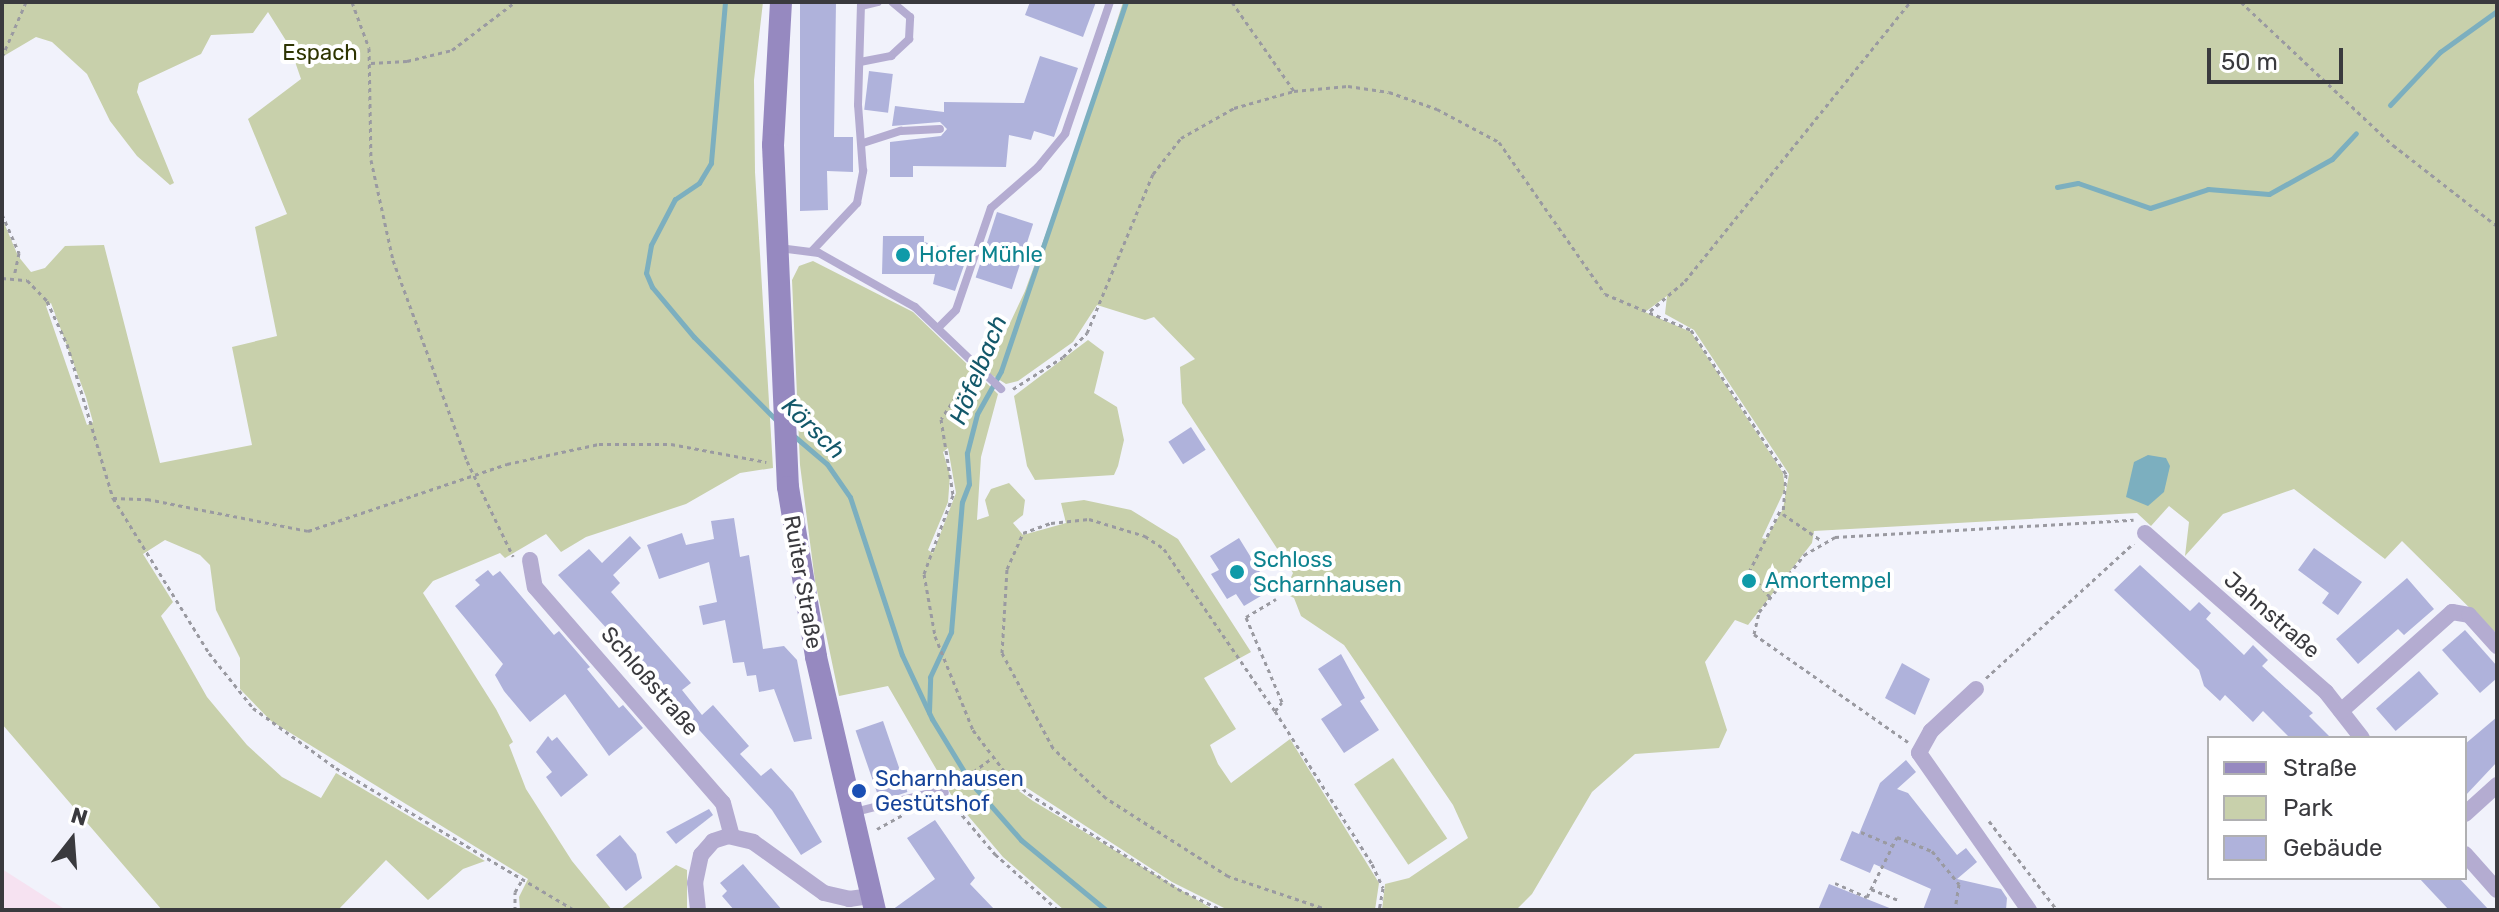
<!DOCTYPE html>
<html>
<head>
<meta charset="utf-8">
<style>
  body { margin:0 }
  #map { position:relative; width:2499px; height:912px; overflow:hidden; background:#f1f2fb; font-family:Rubik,sans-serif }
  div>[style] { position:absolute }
  .industrial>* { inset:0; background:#f6e2f1 }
  .green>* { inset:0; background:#c8d0ab; transform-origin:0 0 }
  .water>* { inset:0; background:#7cafbf }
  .stream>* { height:5px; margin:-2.5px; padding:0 2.5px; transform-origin:2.5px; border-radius:2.5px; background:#7cafbf }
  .building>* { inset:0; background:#afb2db; transform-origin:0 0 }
  .path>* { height:3px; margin-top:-1.5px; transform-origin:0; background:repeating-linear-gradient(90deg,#9a9aa1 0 4px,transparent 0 8px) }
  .lane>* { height:8px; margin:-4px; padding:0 4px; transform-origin:4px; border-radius:4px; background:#b4acd1 }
  .street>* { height:16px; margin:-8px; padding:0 8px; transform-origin:8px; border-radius:8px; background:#b4acd1 }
  .secondary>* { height:22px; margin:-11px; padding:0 11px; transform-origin:11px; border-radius:11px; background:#9689c0 }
  .dots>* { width:22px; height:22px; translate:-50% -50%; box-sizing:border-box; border:4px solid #fff; border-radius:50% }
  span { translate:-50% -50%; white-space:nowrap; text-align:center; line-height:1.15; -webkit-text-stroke:8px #fff; paint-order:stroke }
  .park-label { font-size:22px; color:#2e3401 }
  .culture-label { font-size:22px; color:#0d838f }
  .left { translate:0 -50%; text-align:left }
  .street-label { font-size:22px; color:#3a3a3e }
  .transit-label { font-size:22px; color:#164399 }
  .water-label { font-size:24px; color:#13586a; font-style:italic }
  .frame { position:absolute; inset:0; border:4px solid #3a3a3e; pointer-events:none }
  .legend { position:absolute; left:2207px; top:736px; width:260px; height:144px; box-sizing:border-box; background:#fff; border:2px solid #b0b0b2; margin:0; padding:10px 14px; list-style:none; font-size:24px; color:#3a3a3e }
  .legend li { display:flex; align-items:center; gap:16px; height:40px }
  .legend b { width:40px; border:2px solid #b0b0b2 }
  .north { position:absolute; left:32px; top:800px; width:80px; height:80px; -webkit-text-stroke:6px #fff; paint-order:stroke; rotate:17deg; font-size:22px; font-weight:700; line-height:32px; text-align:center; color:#3a3a3e }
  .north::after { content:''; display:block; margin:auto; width:28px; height:36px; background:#3a3a3e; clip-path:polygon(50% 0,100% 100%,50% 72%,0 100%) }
  .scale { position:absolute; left:2207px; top:48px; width:136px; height:36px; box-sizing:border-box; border:4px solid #3a3a3e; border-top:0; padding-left:10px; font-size:24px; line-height:28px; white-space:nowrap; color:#3a3a3e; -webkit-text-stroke:6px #fff; paint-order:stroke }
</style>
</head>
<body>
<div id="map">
  <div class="industrial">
    <i style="clip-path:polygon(2px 869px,66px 910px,2px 910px)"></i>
  </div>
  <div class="green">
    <i style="clip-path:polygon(evenodd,2px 2px,763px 2px,754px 80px,755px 172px,773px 468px,740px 473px,686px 504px,586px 537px,561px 552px,546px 534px,505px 558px,500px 553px,433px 581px,423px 593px,496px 709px,513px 742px,509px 745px,526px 789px,572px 861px,612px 910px,520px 910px,519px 897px,528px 879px,271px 721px,240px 689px,240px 658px,216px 610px,210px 565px,200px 555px,165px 540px,143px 554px,173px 602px,161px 616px,207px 697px,247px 745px,282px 777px,321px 798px,336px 773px,485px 861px,463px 869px,428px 900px,386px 860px,338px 910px,162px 910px,2px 724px,2px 218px,18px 256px,31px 272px,45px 268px,65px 246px,104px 245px,160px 463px,252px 445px,232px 347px,277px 336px,255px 227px,287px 214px,248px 119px,301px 79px,290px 47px,268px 12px,253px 33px,211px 35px,201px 54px,139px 83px,137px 92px,174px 183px,170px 185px,137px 156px,110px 121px,87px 74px,52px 42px,36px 37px,2px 57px,2px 2px,51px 303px,86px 397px,93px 422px,87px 425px,46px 306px,51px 303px)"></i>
    <i style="clip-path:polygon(evenodd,1123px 2px,2497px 2px,2497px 629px,2494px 632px,2402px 541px,2385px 559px,2294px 489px,2223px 514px,2185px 556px,2189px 522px,2169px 506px,2151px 526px,2137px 513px,1814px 531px,1812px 543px,1748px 625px,1735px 620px,1705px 662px,1727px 730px,1719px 748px,1635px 754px,1592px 792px,1532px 894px,1516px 910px,1382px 910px,1385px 884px,1409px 878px,1468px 838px,1453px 805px,1344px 645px,1301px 616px,1294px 598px,1284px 593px,1293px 573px,1182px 403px,1180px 367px,1195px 359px,1154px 317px,1145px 320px,1097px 305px,1073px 342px,1018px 381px,1006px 384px,987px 372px,1025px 291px,1074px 157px,1123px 2px,1667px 296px,1665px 314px,1694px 330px,1789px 474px,1783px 509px,1766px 539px,1762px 538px,1785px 489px,1783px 473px,1691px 332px,1645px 312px,1667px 296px)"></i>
    <i style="clip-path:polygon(evenodd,813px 261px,913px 312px,998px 394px,981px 457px,977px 520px,989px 516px,985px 500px,991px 489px,1009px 483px,1025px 500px,1023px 515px,1013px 523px,1023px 535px,1066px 523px,1061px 503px,1084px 500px,1131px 510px,1178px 539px,1251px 652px,1204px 678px,1236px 729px,1210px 745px,1218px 764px,1231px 783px,1290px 739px,1379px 883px,1375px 910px,1224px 908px,1172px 882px,1024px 786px,1019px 791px,1033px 801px,1214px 910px,1064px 910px,1003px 857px,953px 798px,888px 686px,839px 696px,815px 581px,800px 465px,792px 280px,799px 266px,813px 261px,948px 448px,956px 493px,933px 553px,928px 550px,948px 502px,950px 475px,943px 452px,948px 448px)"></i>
    <i style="clip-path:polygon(1088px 340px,1104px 352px,1094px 393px,1117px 407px,1124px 440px,1118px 466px,1114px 475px,1035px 480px,1027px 466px,1014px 396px)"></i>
    <i style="left:1393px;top:758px;width:97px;height:47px;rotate:56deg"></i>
    <i style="clip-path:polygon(676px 865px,687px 870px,687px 910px,620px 910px)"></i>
  </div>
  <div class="water">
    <i style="clip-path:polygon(2148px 455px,2166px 458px,2170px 466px,2164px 492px,2148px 506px,2126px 497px,2134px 462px)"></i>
  </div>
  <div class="stream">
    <i style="left:725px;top:2px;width:162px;rotate:95deg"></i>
    <i style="left:711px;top:163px;width:23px;rotate:121deg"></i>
    <i style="left:699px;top:183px;width:29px;rotate:146deg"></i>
    <i style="left:675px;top:199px;width:52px;rotate:117.6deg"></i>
    <i style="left:651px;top:245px;width:28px;rotate:100deg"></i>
    <i style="left:646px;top:273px;width:15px;rotate:67deg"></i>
    <i style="left:652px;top:287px;width:65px;rotate:50deg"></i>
    <i style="left:694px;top:337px;width:120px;rotate:45.3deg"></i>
    <i style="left:2390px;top:105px;width:73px;rotate:-46.7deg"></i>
    <i style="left:2440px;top:52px;width:70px;rotate:-35.7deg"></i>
    <i style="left:2057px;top:187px;width:21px;rotate:-11deg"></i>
    <i style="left:2078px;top:183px;width:76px;rotate:19.1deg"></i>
    <i style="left:2150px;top:208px;width:61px;rotate:-18.1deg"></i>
    <i style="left:2208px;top:189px;width:61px;rotate:4.7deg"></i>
    <i style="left:2269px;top:194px;width:72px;rotate:-29.1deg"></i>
    <i style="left:2332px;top:159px;width:35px;rotate:-47deg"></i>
    <i style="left:794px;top:436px;width:43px;rotate:40.3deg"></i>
    <i style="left:827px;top:464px;width:40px;rotate:55.1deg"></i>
    <i style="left:850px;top:497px;width:166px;rotate:71.8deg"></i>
    <i style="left:902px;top:655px;width:71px;rotate:64.9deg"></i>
    <i style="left:932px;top:719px;width:75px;rotate:58.6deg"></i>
    <i style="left:971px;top:783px;width:76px;rotate:48.7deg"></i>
    <i style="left:1021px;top:840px;width:110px;rotate:39.5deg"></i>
    <i style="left:929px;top:712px;width:35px;rotate:-88deg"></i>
    <i style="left:930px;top:677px;width:50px;rotate:-65deg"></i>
    <i style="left:951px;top:632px;width:130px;rotate:-85.2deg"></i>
    <i style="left:962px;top:502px;width:19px;rotate:-69deg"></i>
    <i style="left:969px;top:484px;width:31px;rotate:-94deg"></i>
    <i style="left:967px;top:453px;width:40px;rotate:-75.6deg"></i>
    <i style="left:977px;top:414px;width:49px;rotate:-60.8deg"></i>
    <i style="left:1001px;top:371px;width:390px;rotate:-71.3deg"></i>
  </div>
  <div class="building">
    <i style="clip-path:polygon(800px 2px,836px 2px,834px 137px,853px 137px,853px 172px,827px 171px,828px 210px,800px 211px)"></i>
    <i style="clip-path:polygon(1030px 2px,1096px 2px,1083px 37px,1025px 15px)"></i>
    <i style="clip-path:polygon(1040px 56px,1078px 68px,1054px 137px,1034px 131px,1031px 140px,1009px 135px,1006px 167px,913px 166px,913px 177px,890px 177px,890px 142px,941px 136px,947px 129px,940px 122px,892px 126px,895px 106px,944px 112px,944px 102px,1024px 103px)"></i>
    <i style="left:869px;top:71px;width:24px;height:39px;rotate:7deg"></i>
    <i style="left:997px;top:212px;width:38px;height:69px;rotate:18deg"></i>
    <i style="clip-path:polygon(883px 236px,924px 236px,924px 242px,968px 254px,955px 291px,933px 284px,935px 274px,882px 274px)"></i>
    <i style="left:1191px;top:427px;width:27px;height:27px;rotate:57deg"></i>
    <i style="clip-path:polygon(734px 518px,740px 557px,749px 555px,763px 649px,784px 646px,797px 660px,812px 739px,794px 742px,774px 689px,759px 692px,756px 675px,747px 676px,744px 662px,733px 663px,725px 620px,703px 625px,699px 606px,717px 602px,709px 562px,659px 579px,647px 545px,682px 533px,686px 545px,714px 539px,711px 521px)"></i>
    <i style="clip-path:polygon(630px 536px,641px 548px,613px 575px,620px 583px,611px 592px,691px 683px,682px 690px,702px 715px,713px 705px,749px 746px,740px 754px,761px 776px,771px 768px,793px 792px,822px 842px,801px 855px,772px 810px,558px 575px,589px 549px,602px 563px)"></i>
    <i style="clip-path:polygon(1239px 538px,1271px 590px,1244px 606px,1236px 594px,1227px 599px,1211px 574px,1219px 570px,1210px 556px)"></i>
    <i style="clip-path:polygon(2314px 548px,2362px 582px,2338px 615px,2322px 603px,2329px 593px,2298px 570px)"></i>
    <i style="clip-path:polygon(2140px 565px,2190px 611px,2199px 602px,2211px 613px,2206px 619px,2244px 655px,2253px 645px,2268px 660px,2262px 666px,2313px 713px,2309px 716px,2331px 738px,2290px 738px,2263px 711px,2253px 722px,2225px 695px,2220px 701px,2204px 686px,2199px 670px,2114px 590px)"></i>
    <i style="clip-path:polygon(488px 570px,493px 576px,500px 571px,554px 635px,559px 631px,590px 667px,587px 669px,619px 708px,623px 705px,643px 728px,609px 756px,565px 694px,530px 722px,504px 691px,495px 675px,503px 664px,455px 606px,480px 585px,475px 580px)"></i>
    <i style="clip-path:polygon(2407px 578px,2434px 609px,2404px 635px,2398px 629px,2358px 664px,2336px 639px)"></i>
    <i style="clip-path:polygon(2465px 630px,2497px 666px,2497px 678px,2480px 693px,2442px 650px)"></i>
    <i style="clip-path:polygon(1341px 654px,1365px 698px,1360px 701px,1379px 730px,1344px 753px,1321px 719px,1342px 705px,1318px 669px)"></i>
    <i style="clip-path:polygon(1902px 663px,1930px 679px,1915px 715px,1885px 698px)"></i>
    <i style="left:2419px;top:671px;width:30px;height:57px;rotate:49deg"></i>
    <i style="clip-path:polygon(2497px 717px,2497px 762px,2465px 796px,2465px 744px)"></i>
    <i style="left:883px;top:721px;width:75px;height:29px;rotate:71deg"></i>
    <i style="clip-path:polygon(548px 736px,552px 741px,557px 737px,588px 775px,561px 797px,546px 777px,552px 772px,536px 752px)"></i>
    <i style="clip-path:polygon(1906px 760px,1916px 772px,1897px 789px,1908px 793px,1957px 855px,1966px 848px,1977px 862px,1957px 879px,2001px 889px,2007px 898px,2006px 910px,1923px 910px,1931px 889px,1874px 864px,1870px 873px,1840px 860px,1852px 831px,1859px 834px,1880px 783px)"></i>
    <i style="clip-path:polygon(709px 809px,713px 815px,676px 844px,666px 832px)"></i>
    <i style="clip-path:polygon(935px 820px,975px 878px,970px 884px,995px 910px,892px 910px,935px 879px,907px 838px)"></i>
    <i style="clip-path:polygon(620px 835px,636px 854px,642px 878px,626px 891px,596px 855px)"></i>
    <i style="clip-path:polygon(743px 864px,782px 910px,734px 910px,722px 896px,727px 891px,720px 883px)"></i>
    <i style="clip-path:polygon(2419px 878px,2459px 878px,2489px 910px,2449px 910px)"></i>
    <i style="clip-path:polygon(1829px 884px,1892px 909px,1892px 910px,1818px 910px)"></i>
  </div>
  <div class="path">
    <i style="left:352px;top:2px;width:49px;rotate:69.7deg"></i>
    <i style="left:369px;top:48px;width:112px;rotate:89deg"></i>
    <i style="left:371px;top:160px;width:102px;rotate:77.6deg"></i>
    <i style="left:393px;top:260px;width:214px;rotate:69.8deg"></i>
    <i style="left:467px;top:461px;width:106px;rotate:64.2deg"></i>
    <i style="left:1232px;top:2px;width:108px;rotate:55.1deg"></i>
    <i style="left:2241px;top:2px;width:209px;rotate:43.3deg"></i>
    <i style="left:2393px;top:145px;width:132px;rotate:37.9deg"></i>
    <i style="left:2px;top:57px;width:60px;rotate:-66.4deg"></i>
    <i style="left:371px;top:63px;width:36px;rotate:-3deg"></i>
    <i style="left:407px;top:61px;width:46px;rotate:-13.7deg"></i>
    <i style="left:452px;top:50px;width:79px;rotate:-37.3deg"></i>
    <i style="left:2px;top:214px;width:43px;rotate:66.4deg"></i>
    <i style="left:19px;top:253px;width:24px;rotate:102deg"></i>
    <i style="left:2px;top:278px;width:25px;rotate:5deg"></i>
    <i style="left:27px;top:280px;width:29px;rotate:46deg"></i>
    <i style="left:47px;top:301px;width:47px;rotate:65.1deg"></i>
    <i style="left:67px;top:344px;width:161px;rotate:73.4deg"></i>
    <i style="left:113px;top:498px;width:182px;rotate:58.2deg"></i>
    <i style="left:209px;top:653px;width:70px;rotate:51.3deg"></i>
    <i style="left:253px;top:708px;width:102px;rotate:35.9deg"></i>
    <i style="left:336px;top:768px;width:277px;rotate:30.8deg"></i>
    <i style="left:1650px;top:311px;width:46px;rotate:-40.6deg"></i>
    <i style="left:1685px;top:281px;width:358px;rotate:-51.1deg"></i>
    <i style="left:969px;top:377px;width:50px;rotate:123.7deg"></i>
    <i style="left:941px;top:419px;width:77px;rotate:81deg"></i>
    <i style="left:953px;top:495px;width:84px;rotate:110.2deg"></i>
    <i style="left:924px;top:574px;width:63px;rotate:79.9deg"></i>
    <i style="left:935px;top:636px;width:101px;rotate:68deg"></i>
    <i style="left:973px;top:730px;width:53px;rotate:52.7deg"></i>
    <i style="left:1005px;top:772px;width:33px;rotate:43deg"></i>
    <i style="left:1029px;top:794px;width:177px;rotate:32.5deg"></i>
    <i style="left:1178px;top:889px;width:49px;rotate:25.5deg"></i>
    <i style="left:1013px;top:389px;width:59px;rotate:-32.6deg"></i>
    <i style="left:1063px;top:357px;width:34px;rotate:-45deg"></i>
    <i style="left:1087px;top:333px;width:172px;rotate:-67.5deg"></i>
    <i style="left:1153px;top:174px;width:46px;rotate:-52.1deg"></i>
    <i style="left:1181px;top:138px;width:61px;rotate:-29.5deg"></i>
    <i style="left:1234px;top:108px;width:62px;rotate:-15.8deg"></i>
    <i style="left:1294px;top:91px;width:54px;rotate:-5.3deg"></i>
    <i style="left:1348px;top:86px;width:41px;rotate:8.3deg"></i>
    <i style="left:1389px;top:92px;width:51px;rotate:19.5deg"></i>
    <i style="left:1437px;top:109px;width:70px;rotate:28deg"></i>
    <i style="left:1499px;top:142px;width:185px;rotate:55.1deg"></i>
    <i style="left:1605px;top:294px;width:93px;rotate:22.7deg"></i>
    <i style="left:1691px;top:330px;width:173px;rotate:56.6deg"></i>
    <i style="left:1786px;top:474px;width:40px;rotate:94.3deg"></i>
    <i style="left:1783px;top:514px;width:47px;rotate:34.7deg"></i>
    <i style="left:113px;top:498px;width:34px;rotate:2deg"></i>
    <i style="left:147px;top:499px;width:164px;rotate:11.2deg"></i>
    <i style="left:308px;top:531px;width:210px;rotate:-18.6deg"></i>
    <i style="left:507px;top:464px;width:94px;rotate:-12.3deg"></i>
    <i style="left:599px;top:444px;width:72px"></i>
    <i style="left:671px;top:444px;width:97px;rotate:10.7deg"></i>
    <i style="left:1770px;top:597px;width:33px;rotate:-130deg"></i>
    <i style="left:1749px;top:572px;width:71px;rotate:-63.1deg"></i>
    <i style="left:1986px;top:678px;width:200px;rotate:-42.4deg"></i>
    <i style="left:1275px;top:711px;width:11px;rotate:-52deg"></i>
    <i style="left:1282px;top:702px;width:92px;rotate:-113deg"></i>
    <i style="left:1246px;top:617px;width:35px;rotate:-31deg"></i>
    <i style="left:1908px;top:742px;width:188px;rotate:-145deg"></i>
    <i style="left:1754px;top:634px;width:23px;rotate:-77deg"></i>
    <i style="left:1759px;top:612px;width:73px;rotate:-51.7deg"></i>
    <i style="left:1804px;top:555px;width:36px;rotate:-30deg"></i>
    <i style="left:1835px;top:537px;width:299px;rotate:-3.3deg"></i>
    <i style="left:954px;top:786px;width:47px;rotate:-36.4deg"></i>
    <i style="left:952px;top:803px;width:67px;rotate:49.9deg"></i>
    <i style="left:995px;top:854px;width:84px;rotate:41.6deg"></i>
    <i style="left:1989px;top:821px;width:112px;rotate:52.6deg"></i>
    <i style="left:877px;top:829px;width:29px;rotate:-29deg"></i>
    <i style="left:1861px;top:832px;width:33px;rotate:23deg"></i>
    <i style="left:1835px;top:883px;width:35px;rotate:24deg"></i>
    <i style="left:1867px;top:897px;width:67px;rotate:-63.4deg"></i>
    <i style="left:1897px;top:837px;width:38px;rotate:22deg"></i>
    <i style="left:1932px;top:851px;width:43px;rotate:50.7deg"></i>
    <i style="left:1959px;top:884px;width:26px;rotate:99deg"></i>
    <i style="left:1871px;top:889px;width:29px;rotate:22deg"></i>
    <i style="left:515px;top:910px;width:18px;rotate:-90deg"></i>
    <i style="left:515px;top:892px;width:14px;rotate:-60deg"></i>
    <i style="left:1329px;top:910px;width:107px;rotate:-161.4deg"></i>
    <i style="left:1228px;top:876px;width:145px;rotate:-147.4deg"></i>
    <i style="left:1106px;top:798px;width:73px;rotate:-136.7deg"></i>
    <i style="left:1053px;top:748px;width:108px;rotate:-118.2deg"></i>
    <i style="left:1002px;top:653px;width:84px;rotate:-86.6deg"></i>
    <i style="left:1007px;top:569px;width:39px;rotate:-66deg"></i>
    <i style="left:1023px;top:533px;width:30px;rotate:-20deg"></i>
    <i style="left:1051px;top:523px;width:38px;rotate:-6deg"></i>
    <i style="left:1089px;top:519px;width:59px;rotate:16.9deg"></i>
    <i style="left:1145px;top:536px;width:23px;rotate:34deg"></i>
    <i style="left:1164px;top:549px;width:196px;rotate:55.6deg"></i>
    <i style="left:1275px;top:711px;width:181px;rotate:57.6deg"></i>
    <i style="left:1372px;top:864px;width:26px;rotate:65deg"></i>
    <i style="left:1383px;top:888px;width:22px;rotate:100deg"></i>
  </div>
  <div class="lane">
    <i style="left:861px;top:6px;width:17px;rotate:-13deg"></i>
    <i style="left:860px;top:62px;width:32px;rotate:-11deg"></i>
    <i style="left:891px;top:56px;width:25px;rotate:-43deg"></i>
    <i style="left:909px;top:39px;width:22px;rotate:-87deg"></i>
    <i style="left:910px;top:17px;width:23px;rotate:-140deg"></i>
    <i style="left:863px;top:143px;width:40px;rotate:-18deg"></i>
    <i style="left:901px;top:131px;width:39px;rotate:-3deg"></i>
    <i style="left:779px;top:248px;width:40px;rotate:7.1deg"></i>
    <i style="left:819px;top:253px;width:110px;rotate:29.4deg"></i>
    <i style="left:915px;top:307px;width:119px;rotate:43.6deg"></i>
    <i style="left:812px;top:251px;width:66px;rotate:-46.8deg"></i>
    <i style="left:857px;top:203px;width:33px;rotate:-79deg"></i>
    <i style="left:863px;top:171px;width:66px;rotate:-94.3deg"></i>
    <i style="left:858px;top:105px;width:103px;rotate:-88.3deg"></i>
    <i style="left:938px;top:328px;width:25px;rotate:-45deg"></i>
    <i style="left:956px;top:310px;width:108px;rotate:-71.1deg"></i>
    <i style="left:991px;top:208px;width:62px;rotate:-41.1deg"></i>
    <i style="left:1038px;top:167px;width:43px;rotate:-50.7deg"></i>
    <i style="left:1065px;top:134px;width:139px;rotate:-71.2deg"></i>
    <i style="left:855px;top:812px;width:86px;rotate:-14.2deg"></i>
    <i style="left:938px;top:791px;width:7px;rotate:16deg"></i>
  </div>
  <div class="street">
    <i style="left:2145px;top:533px;width:241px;rotate:41.3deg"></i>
    <i style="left:2326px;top:692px;width:58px;rotate:52deg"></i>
    <i style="left:530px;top:560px;width:27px;rotate:80deg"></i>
    <i style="left:535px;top:587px;width:286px;rotate:49deg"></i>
    <i style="left:723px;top:803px;width:34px;rotate:75deg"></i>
    <i style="left:1976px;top:689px;width:62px;rotate:137deg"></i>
    <i style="left:1931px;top:731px;width:25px;rotate:119deg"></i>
    <i style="left:1919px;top:753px;width:192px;rotate:55deg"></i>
    <i style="left:2341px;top:711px;width:149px;rotate:-41.7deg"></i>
    <i style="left:2452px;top:612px;width:17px;rotate:10deg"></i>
    <i style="left:2469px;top:615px;width:42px;rotate:47.9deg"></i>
    <i style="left:2465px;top:814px;width:43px;rotate:-42.2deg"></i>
    <i style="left:2465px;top:854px;width:48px;rotate:48.4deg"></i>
    <i style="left:698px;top:910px;width:27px;rotate:-96deg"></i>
    <i style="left:695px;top:883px;width:29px;rotate:-78deg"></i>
    <i style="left:701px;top:855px;width:18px;rotate:-49deg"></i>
    <i style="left:713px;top:841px;width:16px;rotate:-18deg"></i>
    <i style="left:728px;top:836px;width:26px;rotate:13deg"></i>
    <i style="left:753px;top:842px;width:87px;rotate:35.7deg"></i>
    <i style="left:824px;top:893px;width:26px;rotate:13deg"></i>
    <i style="left:849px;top:899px;width:21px;rotate:-8deg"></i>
  </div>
  <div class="secondary">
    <i style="left:781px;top:2px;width:143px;rotate:93.2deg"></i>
    <i style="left:773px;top:145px;width:342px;rotate:87.5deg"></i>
    <i style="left:788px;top:487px;width:172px;rotate:80.6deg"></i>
    <i style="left:816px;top:657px;width:260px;rotate:76.9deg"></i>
  </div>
  <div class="dots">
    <i style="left:903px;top:255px;background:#0f9aa8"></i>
    <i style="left:1237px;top:572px;background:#0f9aa8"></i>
    <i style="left:1749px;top:581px;background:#0f9aa8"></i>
    <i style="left:859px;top:791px;background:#1a4fb4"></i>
  </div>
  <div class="park-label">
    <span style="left:320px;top:53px">Espach</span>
  </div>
  <div class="culture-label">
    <span class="left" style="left:919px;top:255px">Hofer Mühle</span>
    <span class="left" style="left:1253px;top:572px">Schloss<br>Scharnhausen</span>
    <span class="left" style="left:1765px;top:581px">Amortempel</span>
  </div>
  <div class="street-label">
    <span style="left:803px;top:582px;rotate:80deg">Ruiter Straße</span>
    <span style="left:2272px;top:615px;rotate:41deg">Jahnstraße</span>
    <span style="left:650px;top:681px;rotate:49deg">Schloßstraße</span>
  </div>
  <div class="transit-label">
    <span class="left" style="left:875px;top:791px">Scharnhausen<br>Gestütshof</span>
  </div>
  <div class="water-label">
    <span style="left:979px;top:370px;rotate:-68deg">Höfelbach</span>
    <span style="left:813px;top:429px;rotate:44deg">Körsch</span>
  </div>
  <div class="frame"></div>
  <ul class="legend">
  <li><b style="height:10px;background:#9689c0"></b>Straße</li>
  <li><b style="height:22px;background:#c8d0ab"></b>Park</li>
  <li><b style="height:22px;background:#afb2db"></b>Gebäude</li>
  </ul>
  <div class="north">N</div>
  <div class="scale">50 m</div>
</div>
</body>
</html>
